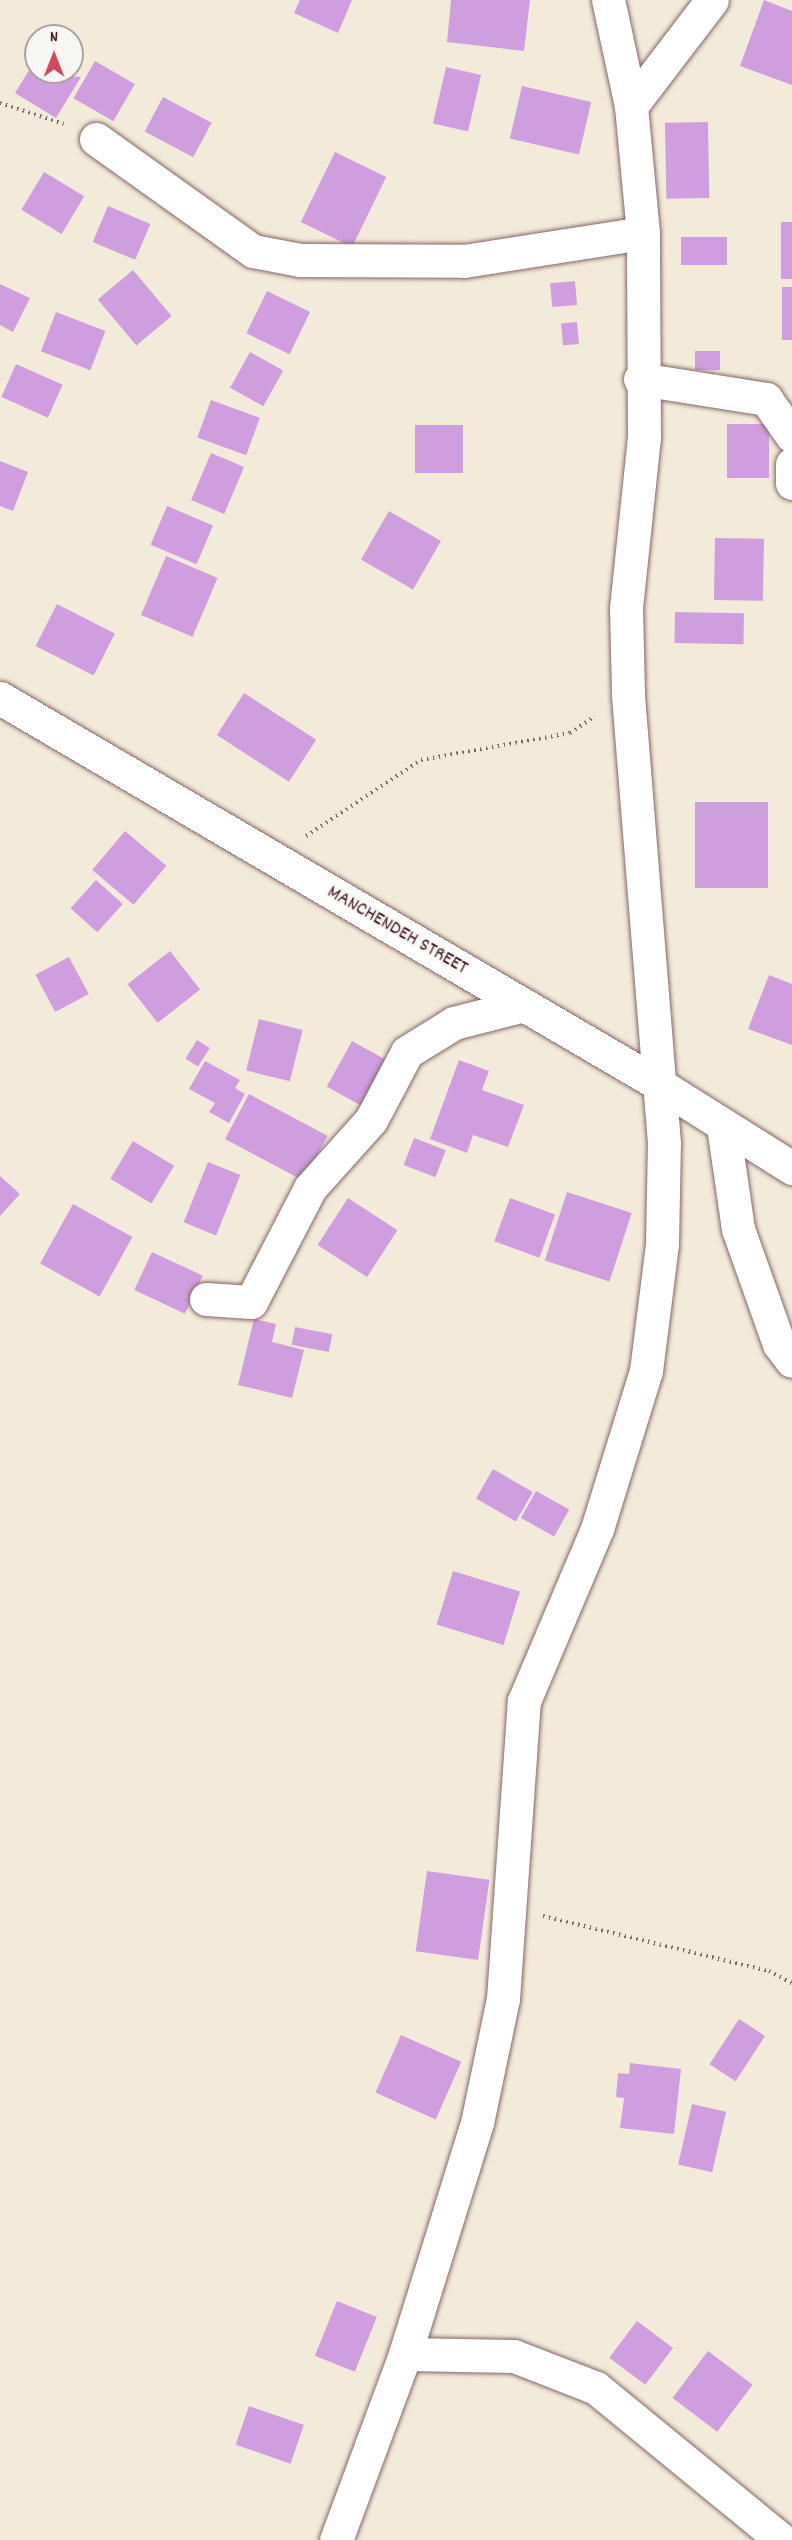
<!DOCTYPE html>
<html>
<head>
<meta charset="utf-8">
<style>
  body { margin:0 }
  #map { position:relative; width:792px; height:2540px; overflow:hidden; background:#f3ebd9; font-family:Dekko,sans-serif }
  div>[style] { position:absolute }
  .building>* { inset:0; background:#cf9edf; transform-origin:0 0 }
  .path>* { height:4px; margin-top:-2px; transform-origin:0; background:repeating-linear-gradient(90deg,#856668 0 1.5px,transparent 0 6px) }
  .roads { filter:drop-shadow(0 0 2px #856668) drop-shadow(0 0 2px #856668) }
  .minor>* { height:33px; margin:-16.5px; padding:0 16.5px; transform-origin:16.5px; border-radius:16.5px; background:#fff }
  span { translate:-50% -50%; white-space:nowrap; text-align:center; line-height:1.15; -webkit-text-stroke:4.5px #f6f6f2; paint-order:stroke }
  .street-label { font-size:20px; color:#4a1f2b }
  .north { position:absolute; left:24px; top:24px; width:60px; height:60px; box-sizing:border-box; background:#f6f6f2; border:2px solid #b1a0a2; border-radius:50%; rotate:0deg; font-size:16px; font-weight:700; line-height:24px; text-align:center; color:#4a1f2b }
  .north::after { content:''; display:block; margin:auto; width:21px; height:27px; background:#d1495b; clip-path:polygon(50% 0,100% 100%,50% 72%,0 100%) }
</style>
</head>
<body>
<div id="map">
  <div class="building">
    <i style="clip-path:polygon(300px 0,352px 0,338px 33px,294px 13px)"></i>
    <i style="clip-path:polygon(451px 0,530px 0,524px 51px,447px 42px)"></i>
    <i style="clip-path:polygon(764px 0,792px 11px,792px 85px,740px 66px)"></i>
    <i style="clip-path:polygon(36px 59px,36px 72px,81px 77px,56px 118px,15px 93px)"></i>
    <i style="left:95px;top:61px;width:46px;height:43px;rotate:30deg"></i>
    <i style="left:446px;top:67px;width:36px;height:58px;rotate:13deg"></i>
    <i style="left:522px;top:86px;width:71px;height:54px;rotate:13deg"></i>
    <i style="left:163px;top:97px;width:55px;height:39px;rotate:28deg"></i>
    <i style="left:708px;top:122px;width:76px;height:43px;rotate:89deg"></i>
    <i style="left:335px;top:152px;width:57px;height:78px;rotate:26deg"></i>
    <i style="left:44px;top:172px;width:47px;height:44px;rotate:31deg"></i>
    <i style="left:108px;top:206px;width:46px;height:39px;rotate:23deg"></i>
    <i style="left:781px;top:222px;width:11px;height:57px"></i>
    <i style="left:681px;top:237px;width:46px;height:28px"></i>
    <i style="left:133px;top:270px;width:60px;height:46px;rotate:50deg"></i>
    <i style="left:575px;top:281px;width:24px;height:25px;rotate:85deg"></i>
    <i style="clip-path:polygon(0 284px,30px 298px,13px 332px,0 325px)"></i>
    <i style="left:782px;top:287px;width:10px;height:53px"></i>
    <i style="left:267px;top:291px;width:48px;height:47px;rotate:26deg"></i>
    <i style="left:56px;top:312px;width:53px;height:42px;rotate:21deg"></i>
    <i style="left:577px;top:322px;width:22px;height:16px;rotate:85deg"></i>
    <i style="left:695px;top:351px;width:25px;height:19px"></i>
    <i style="left:250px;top:352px;width:38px;height:41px;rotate:29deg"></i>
    <i style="left:16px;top:364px;width:51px;height:36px;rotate:24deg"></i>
    <i style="left:211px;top:400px;width:52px;height:40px;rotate:20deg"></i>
    <i style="left:727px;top:424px;width:42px;height:54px"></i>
    <i style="left:415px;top:425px;width:48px;height:48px"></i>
    <i style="left:211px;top:453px;width:36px;height:51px;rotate:23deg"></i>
    <i style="clip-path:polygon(0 461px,28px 472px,13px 511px,0 506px)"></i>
    <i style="left:167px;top:506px;width:50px;height:42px;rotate:23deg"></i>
    <i style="left:389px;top:511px;width:60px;height:56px;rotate:30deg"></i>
    <i style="left:715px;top:538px;width:49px;height:62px;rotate:1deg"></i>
    <i style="left:166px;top:556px;width:56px;height:64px;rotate:23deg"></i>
    <i style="left:57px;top:604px;width:65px;height:47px;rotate:27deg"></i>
    <i style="left:675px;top:612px;width:69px;height:31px;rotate:1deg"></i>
    <i style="left:244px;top:693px;width:86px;height:50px;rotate:33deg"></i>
    <i style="left:695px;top:802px;width:73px;height:86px"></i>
    <i style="left:125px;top:831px;width:54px;height:51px;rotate:40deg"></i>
    <i style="left:96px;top:880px;width:36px;height:38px;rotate:42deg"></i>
    <i style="left:170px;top:951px;width:49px;height:54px;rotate:52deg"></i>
    <i style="left:69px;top:957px;width:42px;height:38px;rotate:62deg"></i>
    <i style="clip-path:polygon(769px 975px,792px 984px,792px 1045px,748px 1029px)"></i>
    <i style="left:259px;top:1019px;width:45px;height:53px;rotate:14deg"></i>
    <i style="left:197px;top:1040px;width:15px;height:22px;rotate:32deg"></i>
    <i style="left:352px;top:1041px;width:39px;height:52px;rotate:29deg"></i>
    <i style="clip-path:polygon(459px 1060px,489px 1071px,482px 1090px,524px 1105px,508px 1147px,473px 1135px,467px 1153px,430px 1139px)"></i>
    <i style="clip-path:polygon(205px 1061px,240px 1080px,235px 1088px,245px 1094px,229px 1123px,209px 1112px,215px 1103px,189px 1089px)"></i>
    <i style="left:249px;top:1094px;width:89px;height:51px;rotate:28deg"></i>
    <i style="left:414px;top:1138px;width:34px;height:29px;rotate:21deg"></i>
    <i style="left:133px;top:1141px;width:48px;height:44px;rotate:31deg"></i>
    <i style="left:208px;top:1162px;width:35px;height:65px;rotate:22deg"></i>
    <i style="clip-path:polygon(0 1176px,20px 1194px,0 1216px)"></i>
    <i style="left:567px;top:1192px;width:68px;height:72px;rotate:18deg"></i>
    <i style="left:348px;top:1198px;width:59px;height:56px;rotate:33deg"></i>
    <i style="left:510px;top:1198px;width:48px;height:46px;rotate:20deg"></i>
    <i style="left:73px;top:1204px;width:68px;height:68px;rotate:29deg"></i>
    <i style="left:152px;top:1252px;width:56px;height:42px;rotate:25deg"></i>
    <i style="clip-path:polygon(254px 1319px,276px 1324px,272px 1342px,304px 1350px,292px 1398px,238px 1385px)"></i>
    <i style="left:295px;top:1327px;width:38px;height:18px;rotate:11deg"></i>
    <i style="left:493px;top:1469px;width:46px;height:34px;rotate:30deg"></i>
    <i style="left:536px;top:1491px;width:38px;height:31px;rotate:29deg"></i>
    <i style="left:453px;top:1571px;width:70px;height:56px;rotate:17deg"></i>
    <i style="left:427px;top:1871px;width:63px;height:81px;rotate:8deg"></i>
    <i style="left:739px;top:2019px;width:31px;height:54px;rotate:33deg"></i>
    <i style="left:401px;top:2035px;width:66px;height:63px;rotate:24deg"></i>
    <i style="clip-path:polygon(630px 2063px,681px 2069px,674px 2134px,620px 2128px,624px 2098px,616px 2097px,618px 2073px,629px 2074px)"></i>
    <i style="left:692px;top:2104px;width:35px;height:62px;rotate:13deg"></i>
    <i style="left:337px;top:2301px;width:43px;height:59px;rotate:22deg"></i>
    <i style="left:637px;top:2321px;width:45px;height:46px;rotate:37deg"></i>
    <i style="left:708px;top:2351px;width:56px;height:59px;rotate:37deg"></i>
    <i style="left:249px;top:2406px;width:58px;height:41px;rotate:19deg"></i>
  </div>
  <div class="path">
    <i style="left:0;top:103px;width:67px;rotate:18.2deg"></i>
    <i style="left:306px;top:836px;width:138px;rotate:-33.5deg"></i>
    <i style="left:421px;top:760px;width:151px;rotate:-10.3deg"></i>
    <i style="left:570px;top:733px;width:30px;rotate:-34deg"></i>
    <i style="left:543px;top:1916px;width:233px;rotate:13.7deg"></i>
    <i style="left:769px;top:1971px;width:26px;rotate:28deg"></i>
  </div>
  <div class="roads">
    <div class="minor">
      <i style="left:631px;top:106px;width:133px;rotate:-52.6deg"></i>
      <i style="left:96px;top:139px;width:193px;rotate:35.5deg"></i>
      <i style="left:253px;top:251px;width:48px;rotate:10.8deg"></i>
      <i style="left:300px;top:260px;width:164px;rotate:0.3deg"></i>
      <i style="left:464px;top:261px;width:181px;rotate:-8.9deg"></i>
      <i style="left:640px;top:379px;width:128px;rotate:9deg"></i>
      <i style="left:766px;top:399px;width:45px;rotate:54.9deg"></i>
      <i style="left:792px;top:464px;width:19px;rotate:90deg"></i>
      <i style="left:0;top:698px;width:761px;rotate:30.37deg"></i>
      <i style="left:657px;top:1083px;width:160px;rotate:32.2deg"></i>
      <i style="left:723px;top:1126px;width:104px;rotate:81.7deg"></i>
      <i style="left:738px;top:1229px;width:122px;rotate:70.4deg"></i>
      <i style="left:779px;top:1344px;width:21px;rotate:53deg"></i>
      <i style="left:206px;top:1299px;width:45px;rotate:3.8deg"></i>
      <i style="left:251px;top:1302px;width:128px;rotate:-62.6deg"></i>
      <i style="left:310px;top:1188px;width:91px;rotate:-48.1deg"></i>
      <i style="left:371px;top:1120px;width:77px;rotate:-62.1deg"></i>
      <i style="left:407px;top:1052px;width:55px;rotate:-31.7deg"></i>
      <i style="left:454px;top:1023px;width:72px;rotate:-14.4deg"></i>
      <i style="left:405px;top:2354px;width:109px;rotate:1.1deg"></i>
      <i style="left:514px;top:2356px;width:88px;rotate:21.3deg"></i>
      <i style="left:596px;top:2388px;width:240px;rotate:39.3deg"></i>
      <i style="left:336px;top:2540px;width:198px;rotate:-69.6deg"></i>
      <i style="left:405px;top:2354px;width:242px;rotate:-72.7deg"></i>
      <i style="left:477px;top:2123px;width:127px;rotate:-78.2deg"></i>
      <i style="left:503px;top:1999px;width:299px;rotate:-86deg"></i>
      <i style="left:524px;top:1701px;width:187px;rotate:-67deg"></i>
      <i style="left:597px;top:1529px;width:165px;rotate:-72.8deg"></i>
      <i style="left:646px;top:1371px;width:128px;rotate:-82.8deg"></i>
      <i style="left:662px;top:1244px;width:101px;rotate:-88.9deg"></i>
      <i style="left:664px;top:1143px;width:450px;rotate:-94.6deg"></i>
      <i style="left:628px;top:694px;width:86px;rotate:-91.3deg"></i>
      <i style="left:626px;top:608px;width:171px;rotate:-84deg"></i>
      <i style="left:644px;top:438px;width:205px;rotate:-90.3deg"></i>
      <i style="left:643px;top:233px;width:128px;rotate:-95.4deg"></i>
      <i style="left:631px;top:106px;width:108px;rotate:-102.2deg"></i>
    </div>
  </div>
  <div class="street-label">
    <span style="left:397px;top:931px;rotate:30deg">MANCHENDEH STREET</span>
  </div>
  <div class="north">N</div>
</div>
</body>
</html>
